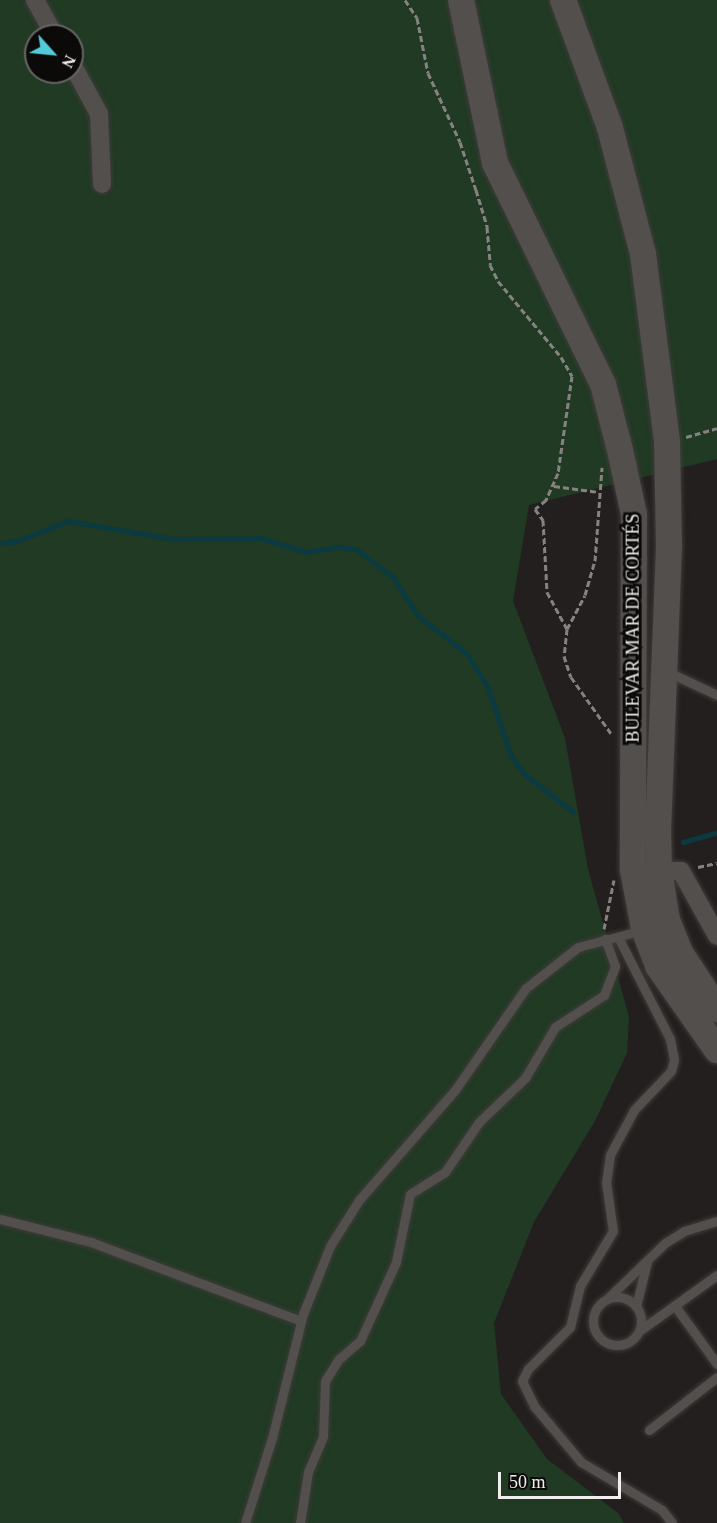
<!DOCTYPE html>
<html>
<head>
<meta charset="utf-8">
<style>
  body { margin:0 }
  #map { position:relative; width:717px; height:1523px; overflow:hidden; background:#231f1e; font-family:"Times New Roman",serif }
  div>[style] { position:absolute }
  .green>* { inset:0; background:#203a23 }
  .stream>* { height:5px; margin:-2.5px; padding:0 2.5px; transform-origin:2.5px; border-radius:2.5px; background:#0b3b40 }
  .path>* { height:3px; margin-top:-1.5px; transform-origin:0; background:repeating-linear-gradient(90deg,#868281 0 6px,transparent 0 9px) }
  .roads { filter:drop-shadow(0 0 2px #3e3b3a) drop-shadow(0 0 2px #3e3b3a) }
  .lane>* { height:9px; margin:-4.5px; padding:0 4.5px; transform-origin:4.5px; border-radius:4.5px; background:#534f4d }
  .lane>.ring { margin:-4.5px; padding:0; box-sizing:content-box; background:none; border:9px solid #534f4d; border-radius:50% }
  .street>* { height:18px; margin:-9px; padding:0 9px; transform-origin:9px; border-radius:9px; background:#534f4d }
  .secondary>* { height:26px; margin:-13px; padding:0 13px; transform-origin:13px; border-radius:13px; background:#534f4d }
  span { translate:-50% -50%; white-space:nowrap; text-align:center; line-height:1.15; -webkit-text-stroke:6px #0b0a09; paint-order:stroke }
  .street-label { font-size:18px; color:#f1eeed }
  .north { position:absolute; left:24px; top:24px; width:60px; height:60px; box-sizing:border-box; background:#0b0a09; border:2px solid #676564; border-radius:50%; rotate:117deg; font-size:16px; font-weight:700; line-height:24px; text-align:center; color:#f1eeed }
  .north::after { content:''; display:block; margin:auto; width:21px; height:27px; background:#52cbd8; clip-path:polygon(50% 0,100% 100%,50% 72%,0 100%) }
  .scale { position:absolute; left:498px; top:1472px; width:123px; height:27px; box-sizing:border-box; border:3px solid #f1eeed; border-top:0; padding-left:8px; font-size:18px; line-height:21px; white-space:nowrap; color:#f1eeed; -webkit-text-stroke:4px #0b0a09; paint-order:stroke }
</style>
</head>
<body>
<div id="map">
  <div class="green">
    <i style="clip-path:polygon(evenodd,0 0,717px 0,717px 459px,529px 505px,513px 601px,565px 738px,588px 869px,629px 1017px,627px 1053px,595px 1121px,534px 1222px,494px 1323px,501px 1394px,547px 1459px,618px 1513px,624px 1523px,0 1523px,0 0,36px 36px,72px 36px,72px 72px,36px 72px,36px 36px)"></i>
  </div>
  <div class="stream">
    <i style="left:0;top:543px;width:17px;rotate:-7deg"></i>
    <i style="left:17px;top:541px;width:55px;rotate:-21.4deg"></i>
    <i style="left:68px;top:521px;width:106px;rotate:9.8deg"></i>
    <i style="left:172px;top:539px;width:89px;rotate:-0.6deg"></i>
    <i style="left:261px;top:538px;width:47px;rotate:17.3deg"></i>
    <i style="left:306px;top:552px;width:33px;rotate:-9deg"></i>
    <i style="left:339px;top:547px;width:17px;rotate:7deg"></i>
    <i style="left:356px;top:549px;width:46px;rotate:37.1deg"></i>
    <i style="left:393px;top:577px;width:45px;rotate:57.7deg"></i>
    <i style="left:417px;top:615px;width:63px;rotate:38deg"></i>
    <i style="left:467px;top:654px;width:40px;rotate:58deg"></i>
    <i style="left:488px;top:688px;width:72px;rotate:71.3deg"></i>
    <i style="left:511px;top:756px;width:22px;rotate:54deg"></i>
    <i style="left:524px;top:774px;width:62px;rotate:37.8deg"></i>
    <i style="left:683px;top:842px;width:35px;rotate:-16deg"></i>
  </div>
  <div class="path">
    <i style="left:405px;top:0;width:22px;rotate:56deg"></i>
    <i style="left:417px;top:18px;width:56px;rotate:78.7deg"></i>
    <i style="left:428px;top:73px;width:76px;rotate:65.1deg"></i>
    <i style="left:460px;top:142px;width:51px;rotate:71.6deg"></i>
    <i style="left:476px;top:190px;width:39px;rotate:73deg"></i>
    <i style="left:487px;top:227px;width:38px;rotate:85deg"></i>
    <i style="left:490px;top:265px;width:18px;rotate:63deg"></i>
    <i style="left:498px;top:281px;width:99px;rotate:50.3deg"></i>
    <i style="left:561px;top:357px;width:22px;rotate:60deg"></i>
    <i style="left:572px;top:376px;width:98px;rotate:98.2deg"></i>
    <i style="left:558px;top:473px;width:30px;rotate:114deg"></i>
    <i style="left:546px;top:500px;width:14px;rotate:141deg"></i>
    <i style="left:535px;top:509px;width:14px;rotate:54deg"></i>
    <i style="left:543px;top:520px;width:72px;rotate:86.8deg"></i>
    <i style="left:547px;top:592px;width:42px;rotate:61.6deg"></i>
    <i style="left:567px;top:629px;width:27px;rotate:96deg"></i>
    <i style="left:564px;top:656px;width:22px;rotate:72deg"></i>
    <i style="left:571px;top:677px;width:71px;rotate:54.7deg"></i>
    <i style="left:686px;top:437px;width:32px;rotate:-16deg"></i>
    <i style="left:554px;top:486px;width:45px;rotate:7.6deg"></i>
    <i style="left:567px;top:629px;width:38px;rotate:-62deg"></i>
    <i style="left:585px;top:595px;width:35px;rotate:-74deg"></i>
    <i style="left:595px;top:561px;width:94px;rotate:-85.7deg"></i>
    <i style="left:698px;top:867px;width:19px;rotate:-12deg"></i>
    <i style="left:604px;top:929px;width:50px;rotate:-78.5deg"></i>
  </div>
  <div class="roads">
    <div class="lane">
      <i style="left:666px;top:671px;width:56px;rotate:25.2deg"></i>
      <i style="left:618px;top:937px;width:114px;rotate:63deg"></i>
      <i style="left:670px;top:1039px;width:21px;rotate:79deg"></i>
      <i style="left:674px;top:1060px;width:11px;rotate:105deg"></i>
      <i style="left:671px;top:1071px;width:54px;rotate:133.5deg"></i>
      <i style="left:634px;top:1110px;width:51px;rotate:118.1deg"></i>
      <i style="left:610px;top:1155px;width:27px;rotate:98deg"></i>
      <i style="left:606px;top:1182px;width:49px;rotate:81.9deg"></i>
      <i style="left:613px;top:1231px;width:64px;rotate:121deg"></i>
      <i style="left:580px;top:1286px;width:42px;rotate:103.7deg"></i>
      <i style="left:570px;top:1327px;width:59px;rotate:135deg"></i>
      <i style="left:528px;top:1369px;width:13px;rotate:117deg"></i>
      <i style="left:522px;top:1381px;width:28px;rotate:64deg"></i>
      <i style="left:534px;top:1406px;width:73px;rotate:50deg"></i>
      <i style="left:581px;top:1462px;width:94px;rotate:30.7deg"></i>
      <i style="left:662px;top:1510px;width:16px;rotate:52deg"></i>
      <i style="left:0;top:1219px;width:94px;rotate:14.2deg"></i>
      <i style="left:91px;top:1242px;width:224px;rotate:20.6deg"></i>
      <i class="ring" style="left:593px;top:1297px;width:39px;height:39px"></i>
      <i style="left:608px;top:1298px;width:79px;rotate:-44deg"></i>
      <i style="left:665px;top:1243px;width:22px;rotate:-32deg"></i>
      <i style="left:684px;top:1231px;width:34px;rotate:-17deg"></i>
      <i style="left:636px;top:1306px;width:45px;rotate:-76deg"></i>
      <i style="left:675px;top:1306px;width:72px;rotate:54.1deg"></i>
      <i style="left:639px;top:1331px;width:96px;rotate:-35.7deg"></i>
      <i style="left:649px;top:1430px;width:86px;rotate:-37.9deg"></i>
      <i style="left:245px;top:1523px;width:89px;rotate:-72.4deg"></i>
      <i style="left:272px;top:1438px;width:128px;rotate:-76deg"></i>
      <i style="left:303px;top:1314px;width:73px;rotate:-68.3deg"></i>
      <i style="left:330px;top:1246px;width:54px;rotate:-57.8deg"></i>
      <i style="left:359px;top:1200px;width:146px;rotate:-48.9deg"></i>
      <i style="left:455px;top:1090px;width:124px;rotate:-55.2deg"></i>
      <i style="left:526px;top:988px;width:66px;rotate:-38.3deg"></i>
      <i style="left:578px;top:947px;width:67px;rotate:-14.7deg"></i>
      <i style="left:300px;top:1523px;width:52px;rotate:-81.1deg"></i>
      <i style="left:308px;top:1472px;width:39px;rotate:-67deg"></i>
      <i style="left:323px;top:1436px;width:55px;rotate:-87.9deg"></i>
      <i style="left:325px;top:1381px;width:26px;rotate:-58deg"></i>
      <i style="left:339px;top:1359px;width:28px;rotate:-41deg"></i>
      <i style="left:360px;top:1341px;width:87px;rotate:-65.5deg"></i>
      <i style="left:396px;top:1262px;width:69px;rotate:-78.4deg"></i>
      <i style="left:410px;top:1194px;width:41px;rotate:-32.2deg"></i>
      <i style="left:445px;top:1172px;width:60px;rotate:-55.8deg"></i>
      <i style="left:479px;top:1122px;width:64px;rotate:-43.7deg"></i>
      <i style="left:525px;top:1078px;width:59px;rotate:-59.5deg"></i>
      <i style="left:555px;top:1027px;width:59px;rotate:-33.1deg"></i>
      <i style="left:604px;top:995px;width:31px;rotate:-69deg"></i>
      <i style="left:615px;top:966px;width:29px;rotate:-110deg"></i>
    </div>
    <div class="street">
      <i style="left:35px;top:0;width:41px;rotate:60.9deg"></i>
      <i style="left:72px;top:64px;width:57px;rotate:61.6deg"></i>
      <i style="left:99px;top:114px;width:70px;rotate:87.5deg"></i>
      <i style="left:649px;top:871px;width:32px"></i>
      <i style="left:681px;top:871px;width:74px;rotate:61deg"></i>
    </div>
    <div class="secondary">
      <i style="left:461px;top:0;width:167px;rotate:78.2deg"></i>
      <i style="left:495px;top:163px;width:246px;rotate:64deg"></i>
      <i style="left:603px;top:384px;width:68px;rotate:75.6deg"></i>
      <i style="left:620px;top:450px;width:66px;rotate:77.7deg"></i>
      <i style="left:634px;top:514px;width:356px;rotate:90.2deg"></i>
      <i style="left:633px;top:870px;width:60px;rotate:79.4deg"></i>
      <i style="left:644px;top:929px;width:40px;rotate:69deg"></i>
      <i style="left:658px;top:966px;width:103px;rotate:54.9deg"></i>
      <i style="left:563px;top:0;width:136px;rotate:69.8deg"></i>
      <i style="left:610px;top:128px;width:130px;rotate:75.3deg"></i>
      <i style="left:643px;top:254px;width:190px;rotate:82.7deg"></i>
      <i style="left:667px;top:442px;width:104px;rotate:88.9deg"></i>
      <i style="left:669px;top:546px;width:280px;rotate:92.2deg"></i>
      <i style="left:658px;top:826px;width:45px;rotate:88.7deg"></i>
      <i style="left:659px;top:871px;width:50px;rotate:80.7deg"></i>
      <i style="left:667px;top:920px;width:37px;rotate:68deg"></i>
      <i style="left:681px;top:954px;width:66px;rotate:56.8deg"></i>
    </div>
  </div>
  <div class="street-label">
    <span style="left:633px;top:628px;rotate:-90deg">BULEVAR MAR DE CORTÉS</span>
  </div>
  <div class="north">N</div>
  <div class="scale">50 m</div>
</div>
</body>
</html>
